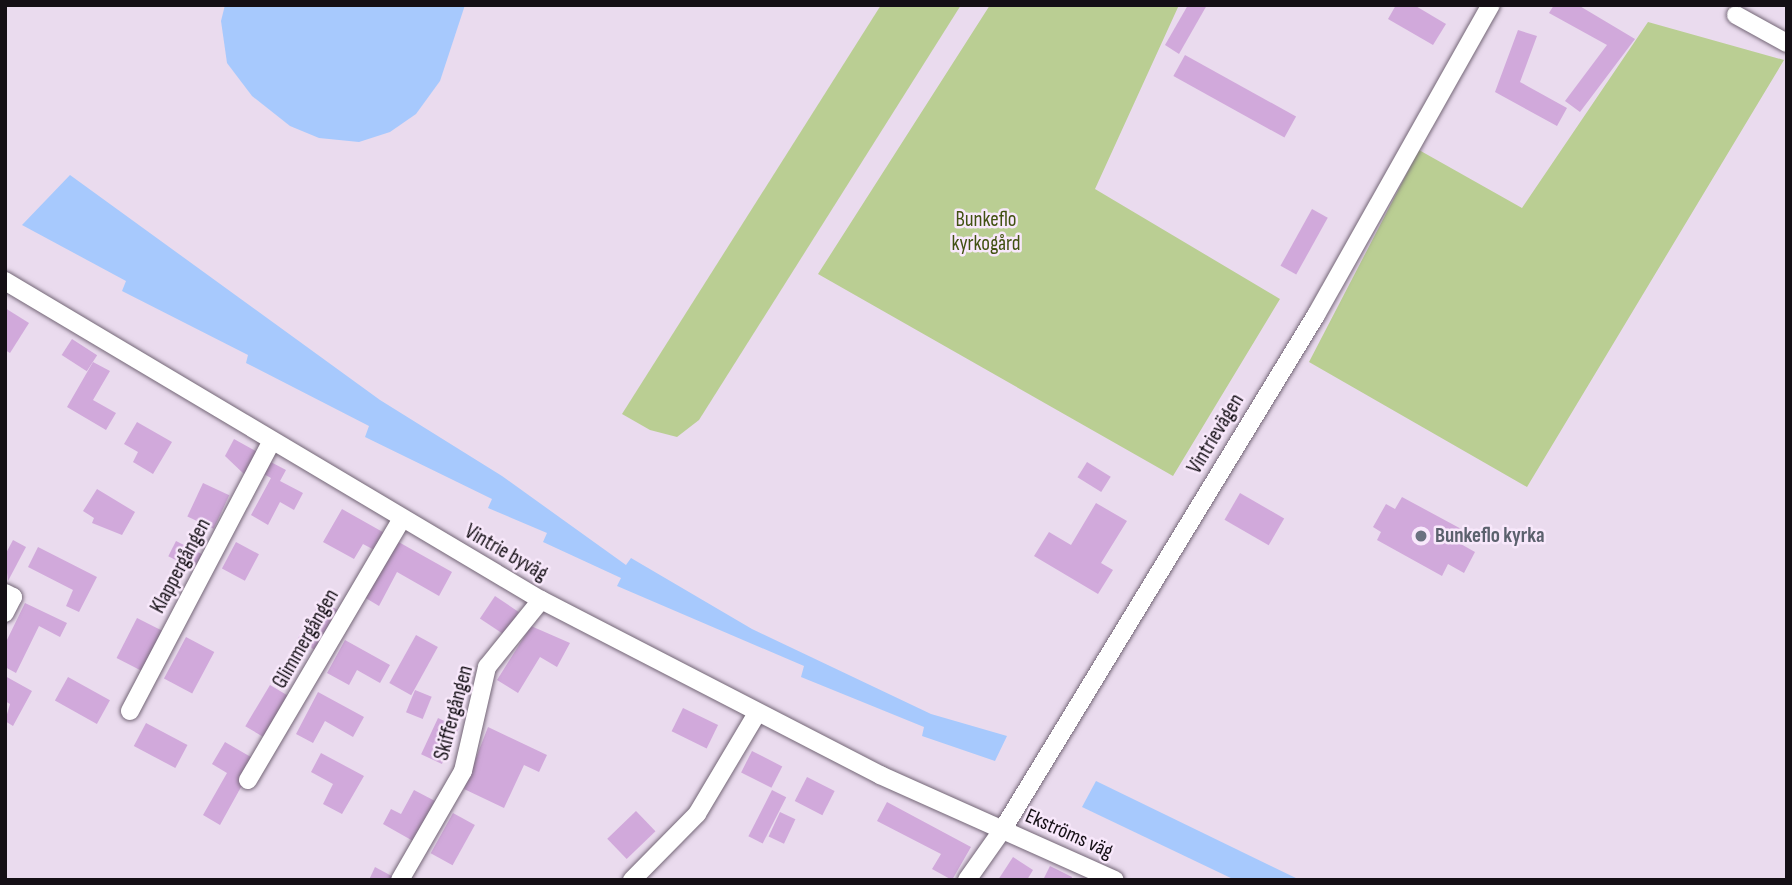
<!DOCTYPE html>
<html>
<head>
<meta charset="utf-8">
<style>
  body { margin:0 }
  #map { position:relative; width:1792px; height:885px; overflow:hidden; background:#eadbee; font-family:"Sofia Sans Condensed",sans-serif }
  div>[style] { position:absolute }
  .green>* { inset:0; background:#bace93 }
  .water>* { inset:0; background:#a7c9fd }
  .building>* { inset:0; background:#d1a9db; transform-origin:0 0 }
  .roads { filter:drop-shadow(0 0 2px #736676) drop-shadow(0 0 2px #736676) }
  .minor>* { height:18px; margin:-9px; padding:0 9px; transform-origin:9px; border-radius:9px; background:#fff }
  .dots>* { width:19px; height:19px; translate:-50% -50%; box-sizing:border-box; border:4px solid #f8e8fb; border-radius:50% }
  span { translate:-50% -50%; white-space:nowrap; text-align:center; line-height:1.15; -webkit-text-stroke:5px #f8e8fb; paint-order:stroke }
  .park-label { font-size:21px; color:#415111 }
  .street-label { font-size:21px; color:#140f15 }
  .worship-label { font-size:21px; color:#5b616d; font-weight:700 }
  .left { translate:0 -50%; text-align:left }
  .frame { position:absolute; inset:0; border:7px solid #140f15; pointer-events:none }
</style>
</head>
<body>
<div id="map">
  <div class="green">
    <i style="clip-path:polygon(881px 5px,961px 5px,699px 420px,677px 437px,650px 430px,622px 414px)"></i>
    <i style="clip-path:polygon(990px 5px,1179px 5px,1095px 189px,1280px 299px,1173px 476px,818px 274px)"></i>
    <i style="clip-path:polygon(1648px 22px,1784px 60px,1527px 487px,1309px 362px,1419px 150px,1522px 208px)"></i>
  </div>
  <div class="water">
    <i style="clip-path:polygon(225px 5px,465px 5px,440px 81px,416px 114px,390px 132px,359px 142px,319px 138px,290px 126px,252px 96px,227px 63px,221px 21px)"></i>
    <i style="clip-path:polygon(70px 175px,380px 400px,502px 476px,626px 565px,631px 558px,752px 629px,931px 714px,1007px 736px,995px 761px,922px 736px,924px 727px,801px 677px,804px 666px,617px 586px,621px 578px,543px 542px,547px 533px,488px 508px,492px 499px,365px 437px,369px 426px,246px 363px,248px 355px,122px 291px,126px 281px,22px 225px)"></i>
    <i style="clip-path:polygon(1096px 781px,1300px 880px,1235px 880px,1082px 807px)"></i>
  </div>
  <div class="building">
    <i style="clip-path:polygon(1188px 5px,1207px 5px,1179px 54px,1165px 45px)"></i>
    <i style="clip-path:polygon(1396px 5px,1414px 5px,1446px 24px,1433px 45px,1388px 19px)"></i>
    <i style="clip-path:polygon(1554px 5px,1578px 5px,1635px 39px,1580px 112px,1565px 101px,1607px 45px,1549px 13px)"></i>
    <i style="clip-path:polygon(1518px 30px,1537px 36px,1520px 82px,1567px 108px,1557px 126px,1495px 92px)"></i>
    <i style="left:1185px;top:55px;width:127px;height:24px;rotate:29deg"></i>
    <i style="left:1312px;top:209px;width:18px;height:65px;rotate:29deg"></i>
    <i style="clip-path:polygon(5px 308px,29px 323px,10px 353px,5px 350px)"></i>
    <i style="left:72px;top:339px;width:30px;height:19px;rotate:33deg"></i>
    <i style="clip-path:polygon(93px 362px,110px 371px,93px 400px,116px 413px,106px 430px,67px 407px)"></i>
    <i style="clip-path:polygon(137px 422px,172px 442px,153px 474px,133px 462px,138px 452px,124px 444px)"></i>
    <i style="clip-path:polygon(234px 439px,259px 453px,246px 476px,225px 456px)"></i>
    <i style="clip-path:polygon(267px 460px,286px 470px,280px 481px,303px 493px,294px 510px,280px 502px,268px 525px,251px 515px,271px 478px,260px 472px)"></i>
    <i style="left:1087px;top:462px;width:28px;height:18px;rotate:32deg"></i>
    <i style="left:203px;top:483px;width:29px;height:37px;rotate:25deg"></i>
    <i style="clip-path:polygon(97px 489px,135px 512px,122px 535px,92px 523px,94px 518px,83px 511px)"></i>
    <i style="left:1240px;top:493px;width:51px;height:31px;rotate:30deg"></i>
    <i style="clip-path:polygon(1402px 497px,1465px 531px,1459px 543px,1475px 552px,1464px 573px,1448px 564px,1442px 576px,1377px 540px,1381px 532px,1373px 527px,1386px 504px,1395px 509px)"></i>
    <i style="clip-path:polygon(1096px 503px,1127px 521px,1101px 563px,1113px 570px,1098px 594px,1034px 556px,1049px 532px,1071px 545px)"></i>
    <i style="clip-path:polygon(342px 509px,388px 535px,378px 552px,363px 544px,354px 559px,323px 542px)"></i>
    <i style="clip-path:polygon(13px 540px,26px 547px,8px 581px,5px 555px)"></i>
    <i style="clip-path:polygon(395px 540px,452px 572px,439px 596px,397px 572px,379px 606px,364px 597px)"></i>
    <i style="left:176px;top:541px;width:36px;height:17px;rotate:27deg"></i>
    <i style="left:236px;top:542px;width:26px;height:30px;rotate:28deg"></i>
    <i style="clip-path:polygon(38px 547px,97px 577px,79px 612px,66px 606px,73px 590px,28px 567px)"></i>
    <i style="left:495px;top:596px;width:29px;height:27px;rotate:34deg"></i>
    <i style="left:321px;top:600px;width:23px;height:46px;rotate:31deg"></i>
    <i style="clip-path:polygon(25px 603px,67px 623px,60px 637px,39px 626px,16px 673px,5px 667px,5px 644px)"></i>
    <i style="left:137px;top:618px;width:30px;height:45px;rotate:27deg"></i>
    <i style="clip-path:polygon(531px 626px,570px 643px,557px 667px,540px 657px,518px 693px,497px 680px)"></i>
    <i style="left:416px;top:635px;width:25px;height:55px;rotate:29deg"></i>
    <i style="left:186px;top:637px;width:32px;height:47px;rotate:28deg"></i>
    <i style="clip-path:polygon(345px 640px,390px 665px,380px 683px,357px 670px,349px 685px,327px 673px)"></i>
    <i style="clip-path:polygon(5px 676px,32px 691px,13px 726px,5px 721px,10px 704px,5px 701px)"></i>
    <i style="left:68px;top:677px;width:48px;height:27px;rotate:29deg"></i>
    <i style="left:270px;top:685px;width:23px;height:48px;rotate:31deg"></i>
    <i style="left:415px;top:690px;width:18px;height:24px;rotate:22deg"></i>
    <i style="clip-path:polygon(318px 692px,364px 717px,353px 737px,325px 721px,313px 743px,296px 734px)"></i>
    <i style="left:683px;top:708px;width:39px;height:26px;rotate:26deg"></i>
    <i style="left:438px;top:718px;width:23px;height:40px;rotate:25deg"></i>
    <i style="left:146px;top:723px;width:47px;height:26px;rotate:28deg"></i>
    <i style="clip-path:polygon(488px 727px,547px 755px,539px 772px,524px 765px,504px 808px,464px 789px)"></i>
    <i style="clip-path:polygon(225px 742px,256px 760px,220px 825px,203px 815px,227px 773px,212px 764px)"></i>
    <i style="left:752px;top:751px;width:34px;height:24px;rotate:27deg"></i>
    <i style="clip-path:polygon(321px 753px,364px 776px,342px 814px,323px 804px,333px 784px,311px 772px)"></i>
    <i style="left:807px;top:777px;width:31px;height:27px;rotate:27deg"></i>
    <i style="clip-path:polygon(414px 790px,435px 801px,413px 841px,383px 824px,391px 809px,401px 814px)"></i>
    <i style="left:772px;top:790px;width:16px;height:52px;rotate:27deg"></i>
    <i style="clip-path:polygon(887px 802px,971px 847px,952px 880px,932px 869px,941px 854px,877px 821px)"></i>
    <i style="left:636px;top:811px;width:28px;height:40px;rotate:46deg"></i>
    <i style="left:780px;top:812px;width:17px;height:27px;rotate:25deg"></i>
    <i style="left:453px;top:813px;width:25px;height:46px;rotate:29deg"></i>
    <i style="clip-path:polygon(1013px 857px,1033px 870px,1027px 880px,998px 880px)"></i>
    <i style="clip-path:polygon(1050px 866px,1072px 877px,1071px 880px,1043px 880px)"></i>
    <i style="clip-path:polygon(375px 867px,399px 880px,369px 880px)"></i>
  </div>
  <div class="roads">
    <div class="minor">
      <i style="left:1736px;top:15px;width:58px;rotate:28.8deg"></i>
      <i style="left:5px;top:281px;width:624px;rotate:30.76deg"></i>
      <i style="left:541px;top:600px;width:382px;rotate:27.3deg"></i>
      <i style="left:880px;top:775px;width:257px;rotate:24.1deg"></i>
      <i style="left:5px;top:593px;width:9px;rotate:27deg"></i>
      <i style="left:13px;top:597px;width:18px;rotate:117deg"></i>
      <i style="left:130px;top:711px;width:305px;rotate:-62.3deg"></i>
      <i style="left:248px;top:780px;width:303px;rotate:-59.5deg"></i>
      <i style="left:400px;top:880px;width:126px;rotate:-60deg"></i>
      <i style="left:463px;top:771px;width:107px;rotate:-77deg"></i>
      <i style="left:487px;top:667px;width:86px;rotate:-51.1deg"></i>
      <i style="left:632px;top:880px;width:93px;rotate:-45.4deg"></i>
      <i style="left:697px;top:814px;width:115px;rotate:-59.2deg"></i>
      <i style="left:967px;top:880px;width:62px;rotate:-54.8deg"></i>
      <i style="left:1003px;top:829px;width:602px;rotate:-58.66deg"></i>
      <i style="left:1316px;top:315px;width:356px;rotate:-60.6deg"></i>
    </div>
  </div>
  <div class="dots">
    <i style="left:1421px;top:536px;background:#6b7280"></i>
  </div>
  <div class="park-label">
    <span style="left:986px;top:232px">Bunkeflo<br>kyrkogård</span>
  </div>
  <div class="street-label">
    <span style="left:1216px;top:434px;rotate:-59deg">Vintrievägen</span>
    <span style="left:506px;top:553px;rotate:30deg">Vintrie byväg</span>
    <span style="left:181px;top:566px;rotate:-62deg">Klappergången</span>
    <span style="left:306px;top:639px;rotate:-60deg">Glimmergången</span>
    <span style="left:454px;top:713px;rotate:-75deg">Skiffergången</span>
    <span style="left:1069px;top:834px;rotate:24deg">Ekströms väg</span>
  </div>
  <div class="worship-label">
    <span class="left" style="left:1435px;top:536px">Bunkeflo kyrka</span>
  </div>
  <div class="frame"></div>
</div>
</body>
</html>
